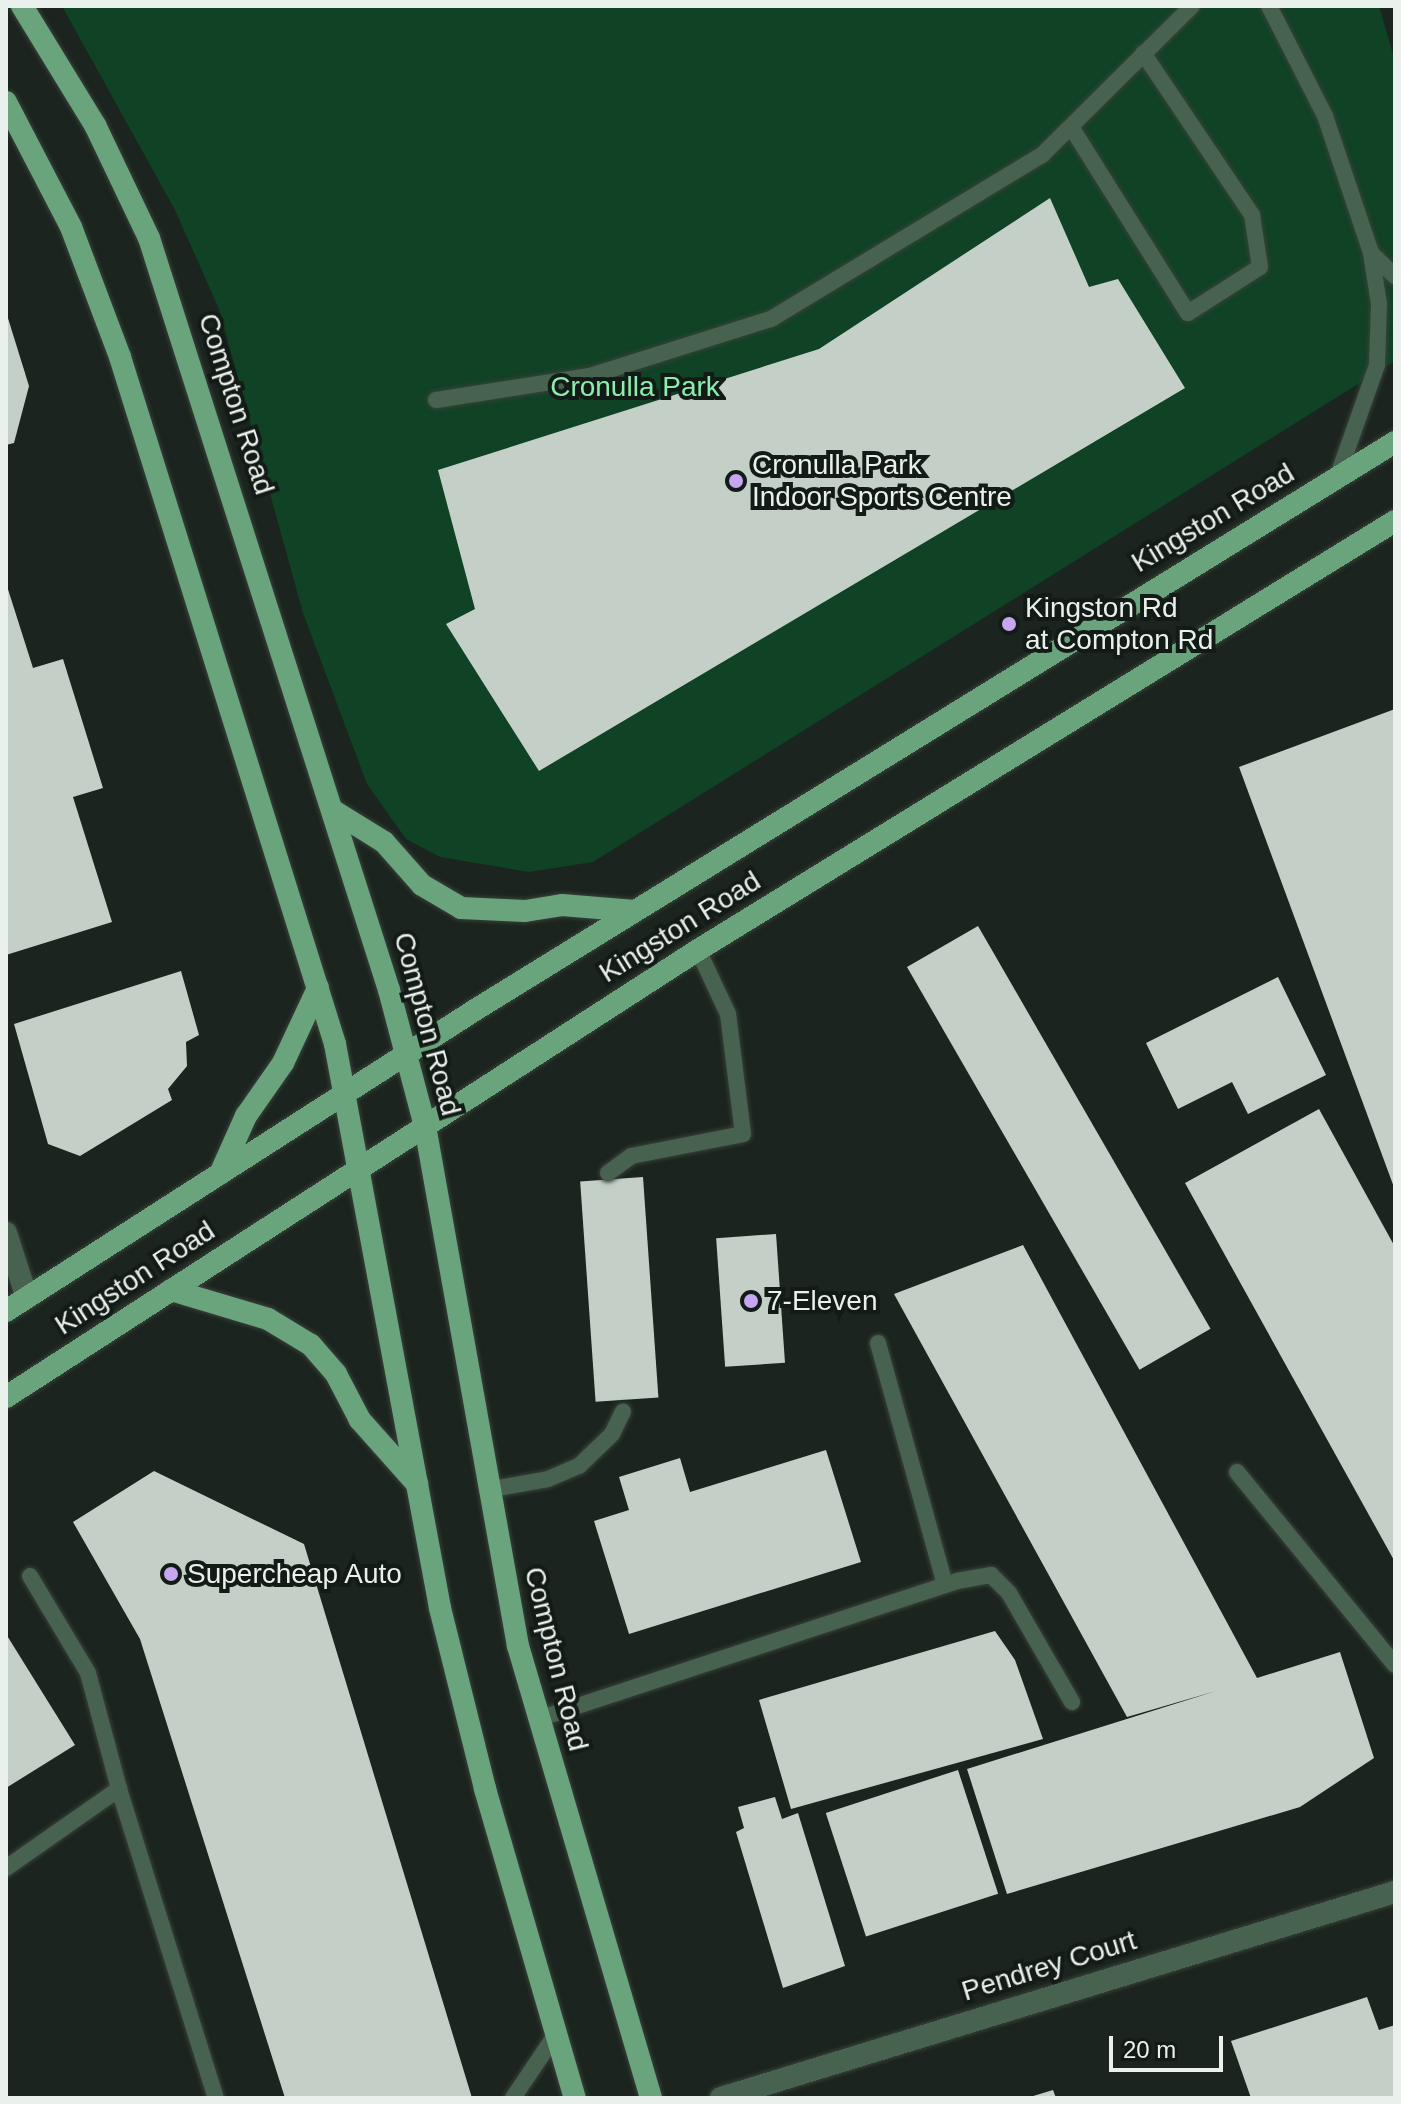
<!DOCTYPE html>
<html>
<head>
<meta charset="utf-8">
<style>
  body { margin:0 }
  #map { position:relative; width:1401px; height:2104px; overflow:hidden; background:#1b241e; font-family:Helvetica,sans-serif }
  div>[style] { position:absolute }
  .green>* { inset:0; background:#104225 }
  .building>* { inset:0; background:#c4d0c7; transform-origin:0 0 }
  .roads { filter:drop-shadow(0 0 2px #38413b) drop-shadow(0 0 2px #38413b) }
  .service>* { height:16px; margin:-8px; padding:0 8px; transform-origin:8px; border-radius:8px; background:#476350 }
  .minor>* { height:22px; margin:-11px; padding:0 11px; transform-origin:11px; border-radius:11px; background:#476350 }
  .primary>* { height:22px; margin:-11px; padding:0 11px; transform-origin:11px; border-radius:11px; background:#6aa47d }
  .dots>* { width:22px; height:22px; translate:-50% -50%; box-sizing:border-box; border:4px solid #121b15; border-radius:50% }
  span { translate:-50% -50%; white-space:nowrap; text-align:center; line-height:1.15; -webkit-text-stroke:8px #121b15; paint-order:stroke }
  .park-label { font-size:28px; color:#8ceeae }
  .street-label { font-size:28px; color:#eaf0ec }
  .poi-label { font-size:28px; color:#eaf0ec }
  .left { translate:0 -50%; text-align:left }
  .frame { position:absolute; inset:0; border:8px solid #eaf0ec; pointer-events:none }
  .scale { position:absolute; left:1109px; top:2036px; width:114px; height:36px; box-sizing:border-box; border:4px solid #eaf0ec; border-top:0; padding-left:10px; font-size:24px; line-height:28px; white-space:nowrap; color:#eaf0ec; -webkit-text-stroke:6px #121b15; paint-order:stroke }
</style>
</head>
<body>
<div id="map">
  <div class="green">
    <i style="clip-path:polygon(62px 6px,1379px 6px,1395px 61px,1395px 361px,593px 862px,529px 872px,440px 857px,406px 839px,367px 784px,303px 613px,219px 309px,175px 210px)"></i>
  </div>
  <div class="building">
    <i style="clip-path:polygon(1050px 198px,1089px 287px,1118px 279px,1185px 388px,539px 771px,446px 624px,475px 609px,438px 470px,819px 349px)"></i>
    <i style="clip-path:polygon(7px 315px,29px 386px,14px 443px,6px 445px)"></i>
    <i style="clip-path:polygon(6px 583px,33px 668px,63px 659px,103px 788px,73px 797px,112px 922px,6px 955px)"></i>
    <i style="clip-path:polygon(1395px 709px,1395px 1190px,1239px 767px)"></i>
    <i style="left:978px;top:926px;width:465px;height:82px;rotate:60deg"></i>
    <i style="clip-path:polygon(181px 971px,199px 1035px,186px 1042px,187px 1066px,168px 1089px,172px 1100px,80px 1156px,48px 1144px,14px 1024px)"></i>
    <i style="clip-path:polygon(1278px 977px,1326px 1075px,1248px 1114px,1232px 1082px,1178px 1109px,1146px 1043px)"></i>
    <i style="clip-path:polygon(1319px 1109px,1395px 1247px,1395px 1562px,1185px 1183px)"></i>
    <i style="left:643px;top:1177px;width:221px;height:63px;rotate:86deg"></i>
    <i style="left:776px;top:1234px;width:129px;height:60px;rotate:86deg"></i>
    <i style="clip-path:polygon(1023px 1245px,1257px 1678px,1340px 1652px,1374px 1758px,1300px 1807px,1007px 1894px,967px 1769px,1216px 1691px,1127px 1717px,894px 1294px)"></i>
    <i style="clip-path:polygon(826px 1450px,861px 1562px,629px 1634px,594px 1521px,629px 1510px,619px 1477px,680px 1458px,690px 1492px)"></i>
    <i style="clip-path:polygon(154px 1471px,304px 1544px,472px 2098px,285px 2098px,140px 1639px,73px 1522px)"></i>
    <i style="clip-path:polygon(995px 1631px,1015px 1660px,1043px 1739px,791px 1809px,759px 1700px)"></i>
    <i style="clip-path:polygon(6px 1634px,75px 1745px,6px 1788px)"></i>
    <i style="left:958px;top:1770px;width:130px;height:139px;rotate:72deg"></i>
    <i style="clip-path:polygon(775px 1797px,782px 1819px,798px 1813px,845px 1966px,783px 1988px,736px 1832px,744px 1828px,738px 1807px)"></i>
    <i style="clip-path:polygon(1367px 1997px,1379px 2030px,1395px 2025px,1395px 2098px,1251px 2098px,1231px 2041px)"></i>
    <i style="clip-path:polygon(1053px 2090px,1056px 2098px,1030px 2098px,1030px 2097px)"></i>
  </div>
  <div class="roads">
    <div class="service">
      <i style="left:1269px;top:6px;width:123px;rotate:63deg"></i>
      <i style="left:1325px;top:116px;width:145px;rotate:71.4deg"></i>
      <i style="left:1371px;top:253px;width:52px;rotate:81.1deg"></i>
      <i style="left:1379px;top:304px;width:61px;rotate:91.9deg"></i>
      <i style="left:1377px;top:365px;width:120px;rotate:109.5deg"></i>
      <i style="left:1073px;top:130px;width:216px;rotate:57.9deg"></i>
      <i style="left:1188px;top:313px;width:85px;rotate:-32.6deg"></i>
      <i style="left:1260px;top:267px;width:53px;rotate:-98.7deg"></i>
      <i style="left:1252px;top:215px;width:195px;rotate:-123.9deg"></i>
      <i style="left:1371px;top:253px;width:33px;rotate:44deg"></i>
      <i style="left:436px;top:400px;width:156px;rotate:-8.9deg"></i>
      <i style="left:590px;top:376px;width:190px;rotate:-17.5deg"></i>
      <i style="left:771px;top:319px;width:317px;rotate:-31.2deg"></i>
      <i style="left:1042px;top:155px;width:211px;rotate:-44.8deg"></i>
      <i style="left:608px;top:1173px;width:29px;rotate:-36deg"></i>
      <i style="left:631px;top:1156px;width:114px;rotate:-11.1deg"></i>
      <i style="left:743px;top:1134px;width:121px;rotate:-97.1deg"></i>
      <i style="left:728px;top:1014px;width:71px;rotate:-115.1deg"></i>
      <i style="left:878px;top:1343px;width:251px;rotate:74.5deg"></i>
      <i style="left:1237px;top:1472px;width:249px;rotate:50.7deg"></i>
      <i style="left:487px;top:1490px;width:62px;rotate:-10.2deg"></i>
      <i style="left:548px;top:1479px;width:34px;rotate:-23deg"></i>
      <i style="left:579px;top:1466px;width:46px;rotate:-44.1deg"></i>
      <i style="left:612px;top:1434px;width:25px;rotate:-64deg"></i>
      <i style="left:30px;top:1576px;width:113px;rotate:59.1deg"></i>
      <i style="left:88px;top:1673px;width:120px;rotate:75deg"></i>
      <i style="left:119px;top:1789px;width:324px;rotate:72.6deg"></i>
      <i style="left:538px;top:1719px;width:441px;rotate:-18.2deg"></i>
      <i style="left:957px;top:1581px;width:35px;rotate:-10deg"></i>
      <i style="left:991px;top:1575px;width:25px;rotate:45deg"></i>
      <i style="left:1009px;top:1593px;width:126px;rotate:60deg"></i>
      <i style="left:6px;top:1868px;width:138px;rotate:-35deg"></i>
      <i style="left:513px;top:2098px;width:77px;rotate:-56.1deg"></i>
    </div>
    <div class="minor">
      <i style="left:6px;top:1233px;width:68px;rotate:72.1deg"></i>
      <i style="left:721px;top:2098px;width:705px;rotate:-17deg"></i>
    </div>
    <div class="primary">
      <i style="left:22px;top:6px;width:140px;rotate:58.5deg"></i>
      <i style="left:95px;top:125px;width:125px;rotate:64.5deg"></i>
      <i style="left:149px;top:238px;width:789px;rotate:72.3deg"></i>
      <i style="left:389px;top:990px;width:141px;rotate:75.2deg"></i>
      <i style="left:425px;top:1126px;width:528px;rotate:79.86deg"></i>
      <i style="left:518px;top:1646px;width:471px;rotate:73.6deg"></i>
      <i style="left:6px;top:102px;width:141px;rotate:62.5deg"></i>
      <i style="left:71px;top:227px;width:139px;rotate:69.3deg"></i>
      <i style="left:120px;top:357px;width:720px;rotate:72.62deg"></i>
      <i style="left:335px;top:1044px;width:574px;rotate:79.45deg"></i>
      <i style="left:440px;top:1608px;width:187px;rotate:76deg"></i>
      <i style="left:485px;top:1789px;width:322px;rotate:73.8deg"></i>
      <i style="left:334px;top:811px;width:59px;rotate:31.8deg"></i>
      <i style="left:384px;top:842px;width:57px;rotate:48.5deg"></i>
      <i style="left:422px;top:885px;width:45px;rotate:30.5deg"></i>
      <i style="left:461px;top:908px;width:64px;rotate:2.7deg"></i>
      <i style="left:525px;top:911px;width:37px;rotate:-9deg"></i>
      <i style="left:562px;top:905px;width:73px;rotate:4.7deg"></i>
      <i style="left:220px;top:1174px;width:64px;rotate:-65.9deg"></i>
      <i style="left:246px;top:1116px;width:65px;rotate:-55.1deg"></i>
      <i style="left:283px;top:1063px;width:83px;rotate:-65deg"></i>
      <i style="left:171px;top:1290px;width:101px;rotate:16.6deg"></i>
      <i style="left:268px;top:1319px;width:50px;rotate:31.2deg"></i>
      <i style="left:311px;top:1345px;width:38px;rotate:49deg"></i>
      <i style="left:336px;top:1374px;width:52px;rotate:62.4deg"></i>
      <i style="left:360px;top:1420px;width:86px;rotate:48.3deg"></i>
      <i style="left:6px;top:1311px;width:557px;rotate:-32.69deg"></i>
      <i style="left:475px;top:1010px;width:1081px;rotate:-31.69deg"></i>
      <i style="left:6px;top:1397px;width:824px;rotate:-32.86deg"></i>
      <i style="left:698px;top:950px;width:818px;rotate:-31.61deg"></i>
    </div>
  </div>
  <div class="dots">
    <i style="left:736px;top:481px;background:#c6a6f0"></i>
    <i style="left:1009px;top:624px;background:#c6a6f0"></i>
    <i style="left:751px;top:1301px;background:#c6a6f0"></i>
    <i style="left:171px;top:1574px;background:#c6a6f0"></i>
  </div>
  <div class="park-label">
    <span style="left:635px;top:387px">Cronulla Park</span>
  </div>
  <div class="street-label">
    <span style="left:236px;top:404px;rotate:72deg">Compton Road</span>
    <span style="left:1213px;top:518px;rotate:-31deg">Kingston Road</span>
    <span style="left:680px;top:927px;rotate:-32deg">Kingston Road</span>
    <span style="left:427px;top:1024px;rotate:75deg">Compton Road</span>
    <span style="left:135px;top:1278px;rotate:-33deg">Kingston Road</span>
    <span style="left:556px;top:1659px;rotate:76deg">Compton Road</span>
    <span style="left:1049px;top:1966px;rotate:-17deg">Pendrey Court</span>
  </div>
  <div class="poi-label">
    <span class="left" style="left:752px;top:481px">Cronulla Park<br>Indoor Sports Centre</span>
    <span class="left" style="left:1025px;top:624px">Kingston Rd<br>at Compton Rd</span>
    <span class="left" style="left:767px;top:1301px">7-Eleven</span>
    <span class="left" style="left:187px;top:1574px">Supercheap Auto</span>
  </div>
  <div class="frame"></div>
  <div class="scale">20 m</div>
</div>
</body>
</html>
